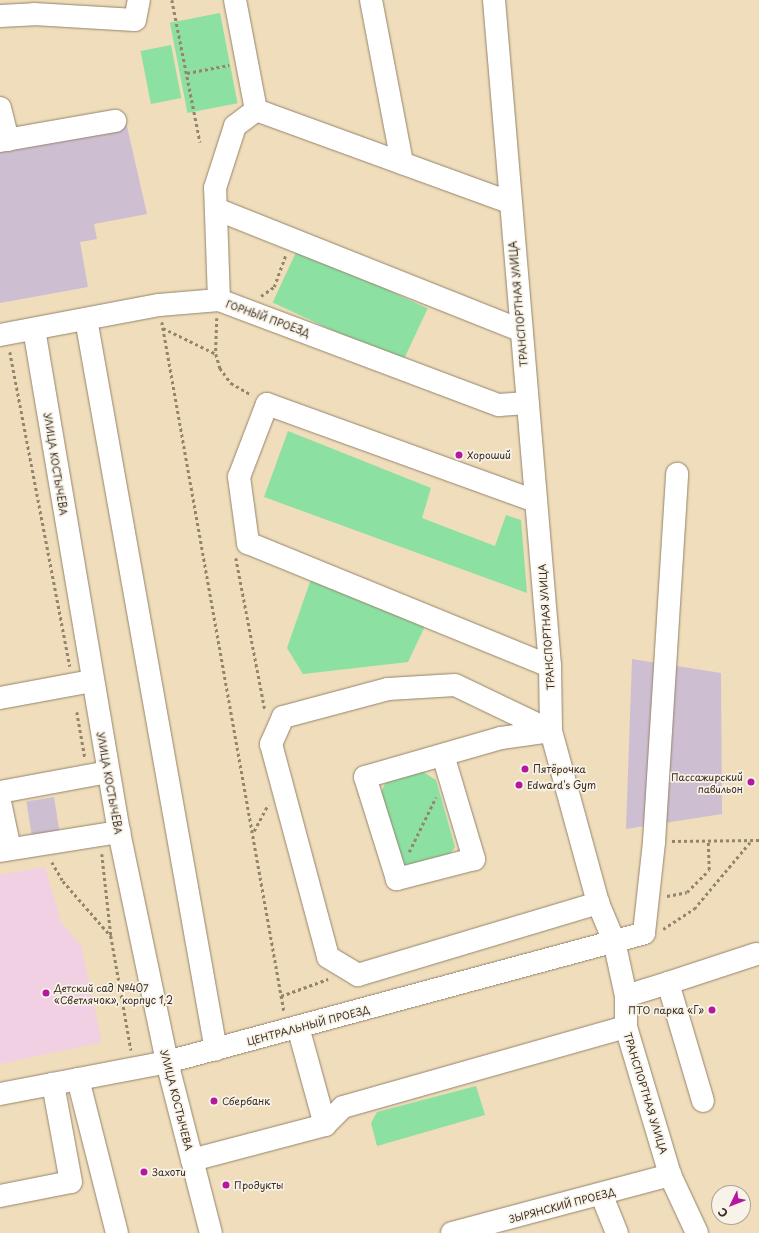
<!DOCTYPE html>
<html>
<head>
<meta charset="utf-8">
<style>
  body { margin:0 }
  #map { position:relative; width:759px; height:1233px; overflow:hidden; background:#efddbb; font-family:"Playpen Sans",sans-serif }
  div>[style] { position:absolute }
  .built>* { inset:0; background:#f1d0e4 }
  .industrial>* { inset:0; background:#cebed1; transform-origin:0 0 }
  .green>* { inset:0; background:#8ce1a2; transform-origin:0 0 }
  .path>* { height:2.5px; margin-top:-1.25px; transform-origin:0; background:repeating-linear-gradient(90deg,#95846c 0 3px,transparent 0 6px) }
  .roads { filter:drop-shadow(0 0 1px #95846c) drop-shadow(0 0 1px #95846c) }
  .minor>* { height:22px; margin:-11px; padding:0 11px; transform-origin:11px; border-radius:11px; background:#fff }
  .dots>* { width:11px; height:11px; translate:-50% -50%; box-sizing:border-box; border:2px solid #f7f3e8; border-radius:50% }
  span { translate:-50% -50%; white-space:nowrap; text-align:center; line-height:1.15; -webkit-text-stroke:3.5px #f7f3e8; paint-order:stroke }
  .street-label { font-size:10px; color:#3b2a1e }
  .poi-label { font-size:10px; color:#3b2a1e }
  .left { translate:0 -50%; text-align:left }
  .right { translate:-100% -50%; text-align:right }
  .north { position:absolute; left:711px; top:1185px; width:40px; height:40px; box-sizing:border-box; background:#f7f3e8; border:1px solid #aca397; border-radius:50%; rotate:227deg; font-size:11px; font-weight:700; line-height:16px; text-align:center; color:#3b2a1e }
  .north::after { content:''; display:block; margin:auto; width:14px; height:18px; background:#b5179e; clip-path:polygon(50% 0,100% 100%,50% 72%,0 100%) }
</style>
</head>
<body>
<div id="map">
  <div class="built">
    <i style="clip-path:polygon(45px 867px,61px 922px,81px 945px,102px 1042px,0 1064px,0 875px)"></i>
  </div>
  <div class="industrial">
    <i style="clip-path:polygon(126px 122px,147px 214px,94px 224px,97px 239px,80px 242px,88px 287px,0 303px,0 144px)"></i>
    <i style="clip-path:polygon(632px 659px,721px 673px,722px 814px,626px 829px)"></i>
    <i style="left:54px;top:797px;width:38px;height:28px;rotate:81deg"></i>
  </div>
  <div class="green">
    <i style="left:220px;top:13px;width:92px;height:51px;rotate:79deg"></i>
    <i style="left:171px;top:45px;width:54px;height:31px;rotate:79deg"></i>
    <i style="left:298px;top:248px;width:143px;height:60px;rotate:25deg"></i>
    <i style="clip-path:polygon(288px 431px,431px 488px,422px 518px,495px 546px,506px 515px,521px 520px,527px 593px,264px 497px)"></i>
    <i style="clip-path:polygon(311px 579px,426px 624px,408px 662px,303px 674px,287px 648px)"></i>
    <i style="clip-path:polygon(423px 772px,436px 780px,455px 847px,448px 857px,411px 868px,396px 861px,377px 800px,386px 782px)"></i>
    <i style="clip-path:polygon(476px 1086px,485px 1115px,377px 1146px,371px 1123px,377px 1112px)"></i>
  </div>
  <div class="path">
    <i style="left:172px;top:0;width:145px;rotate:78.8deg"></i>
    <i style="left:187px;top:73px;width:43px;rotate:-10.8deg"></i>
    <i style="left:261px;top:296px;width:16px;rotate:-35deg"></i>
    <i style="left:274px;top:287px;width:33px;rotate:-70deg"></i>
    <i style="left:217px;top:318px;width:36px;rotate:92deg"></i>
    <i style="left:216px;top:354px;width:15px;rotate:74deg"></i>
    <i style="left:220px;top:368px;width:19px;rotate:54deg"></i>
    <i style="left:231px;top:383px;width:24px;rotate:30deg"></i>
    <i style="left:162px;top:322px;width:700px;rotate:79.96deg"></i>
    <i style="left:163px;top:328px;width:59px;rotate:26.1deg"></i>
    <i style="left:10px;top:352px;width:320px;rotate:79.2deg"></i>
    <i style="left:236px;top:558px;width:155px;rotate:79.2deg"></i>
    <i style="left:77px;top:712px;width:47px;rotate:80.1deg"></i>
    <i style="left:254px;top:831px;width:30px;rotate:-62deg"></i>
    <i style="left:672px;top:841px;width:87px;rotate:-0.7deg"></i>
    <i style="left:409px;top:852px;width:61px;rotate:-63.9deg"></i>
    <i style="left:102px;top:854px;width:82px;rotate:83.7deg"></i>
    <i style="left:111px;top:936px;width:116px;rotate:80deg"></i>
    <i style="left:52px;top:862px;width:22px;rotate:60deg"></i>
    <i style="left:63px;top:881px;width:73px;rotate:48.9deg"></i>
    <i style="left:667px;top:896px;width:20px;rotate:-11deg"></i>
    <i style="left:687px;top:892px;width:31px;rotate:-45deg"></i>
    <i style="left:709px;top:870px;width:30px;rotate:-92deg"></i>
    <i style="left:663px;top:929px;width:37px;rotate:-33deg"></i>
    <i style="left:694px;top:909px;width:87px;rotate:-50.1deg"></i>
    <i style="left:281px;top:996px;width:50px;rotate:-19.9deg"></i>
  </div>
  <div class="roads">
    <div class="minor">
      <i style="left:235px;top:0;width:112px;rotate:79.2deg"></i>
      <i style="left:371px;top:0;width:166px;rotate:79.2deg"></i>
      <i style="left:494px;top:0;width:668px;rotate:85.19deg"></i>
      <i style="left:550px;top:666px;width:65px;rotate:89.1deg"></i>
      <i style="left:551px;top:731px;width:178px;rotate:74.7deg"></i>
      <i style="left:598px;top:903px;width:41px;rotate:67.2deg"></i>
      <i style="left:614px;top:941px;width:56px;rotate:77.7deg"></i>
      <i style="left:626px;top:996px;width:31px;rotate:90deg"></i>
      <i style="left:626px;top:1027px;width:154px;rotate:73.4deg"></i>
      <i style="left:670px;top:1175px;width:64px;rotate:65deg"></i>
      <i style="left:0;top:16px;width:34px;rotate:-3deg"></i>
      <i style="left:34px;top:14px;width:101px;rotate:3.4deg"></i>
      <i style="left:135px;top:20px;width:20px;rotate:-79deg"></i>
      <i style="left:0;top:108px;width:33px;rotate:76deg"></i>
      <i style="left:0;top:141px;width:117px;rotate:-9.9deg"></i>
      <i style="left:216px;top:209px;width:327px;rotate:21.7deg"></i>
      <i style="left:219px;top:300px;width:112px;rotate:-92deg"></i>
      <i style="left:215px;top:188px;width:65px;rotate:-72.1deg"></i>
      <i style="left:235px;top:126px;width:26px;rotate:-37deg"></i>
      <i style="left:256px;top:110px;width:269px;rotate:20deg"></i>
      <i style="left:86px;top:319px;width:742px;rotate:79.92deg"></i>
      <i style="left:34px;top:329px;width:510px;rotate:80.41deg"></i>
      <i style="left:119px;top:832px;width:235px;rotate:78.2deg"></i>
      <i style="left:167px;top:1062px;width:177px;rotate:75.6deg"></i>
      <i style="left:0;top:335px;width:162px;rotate:-10.7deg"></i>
      <i style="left:159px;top:305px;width:60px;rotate:-4.8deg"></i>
      <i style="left:219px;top:300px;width:299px;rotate:20.6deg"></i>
      <i style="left:499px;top:405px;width:28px;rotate:-4deg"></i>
      <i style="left:535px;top:501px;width:285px;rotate:-160.1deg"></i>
      <i style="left:267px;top:404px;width:78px;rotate:111deg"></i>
      <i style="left:239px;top:477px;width:67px;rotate:82.2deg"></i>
      <i style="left:248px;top:543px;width:326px;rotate:22.2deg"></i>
      <i style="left:0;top:698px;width:94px;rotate:-10.5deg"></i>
      <i style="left:551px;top:731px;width:106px;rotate:-154.4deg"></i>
      <i style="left:455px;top:685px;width:67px;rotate:176.6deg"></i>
      <i style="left:388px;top:689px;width:109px;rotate:165.1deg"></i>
      <i style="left:283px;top:717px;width:30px;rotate:114deg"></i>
      <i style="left:271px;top:744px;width:220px;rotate:75deg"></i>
      <i style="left:328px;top:957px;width:35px;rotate:31deg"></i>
      <i style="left:358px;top:975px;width:251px;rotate:-16.7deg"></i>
      <i style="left:443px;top:755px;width:109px;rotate:73.4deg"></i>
      <i style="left:474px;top:859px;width:80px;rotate:165.4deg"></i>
      <i style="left:397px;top:879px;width:107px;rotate:-107.4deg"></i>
      <i style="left:365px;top:777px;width:141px;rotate:-16deg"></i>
      <i style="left:501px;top:738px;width:50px;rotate:-8deg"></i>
      <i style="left:0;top:792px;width:110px;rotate:-10.5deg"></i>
      <i style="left:0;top:802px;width:48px;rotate:78deg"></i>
      <i style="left:0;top:851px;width:121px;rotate:-9.1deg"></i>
      <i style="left:668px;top:983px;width:93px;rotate:-18.2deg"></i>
      <i style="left:626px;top:996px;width:44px;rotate:-17.2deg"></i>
      <i style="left:668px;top:983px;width:123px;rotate:73.5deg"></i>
      <i style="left:78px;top:1079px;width:159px;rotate:75.8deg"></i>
      <i style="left:0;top:1094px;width:170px;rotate:-10.8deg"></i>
      <i style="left:167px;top:1062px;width:494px;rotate:-15.1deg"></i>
      <i style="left:644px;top:933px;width:92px;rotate:-83.7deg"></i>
      <i style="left:654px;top:842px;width:369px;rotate:-86.4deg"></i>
      <i style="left:325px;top:1125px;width:25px;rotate:-45deg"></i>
      <i style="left:343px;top:1107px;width:294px;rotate:-15.8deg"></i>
      <i style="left:192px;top:1160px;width:138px;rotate:-14.7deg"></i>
      <i style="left:325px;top:1125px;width:102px;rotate:-105.4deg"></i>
      <i style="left:0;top:1196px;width:72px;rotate:-11.2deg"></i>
      <i style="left:71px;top:1182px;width:100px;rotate:-100.4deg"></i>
      <i style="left:602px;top:1196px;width:40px;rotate:68deg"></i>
      <i style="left:452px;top:1233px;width:226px;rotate:-14.9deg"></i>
    </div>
  </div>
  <div class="dots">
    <i style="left:459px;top:455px;background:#b5179e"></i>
    <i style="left:525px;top:769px;background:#b5179e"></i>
    <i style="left:751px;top:782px;background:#b5179e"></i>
    <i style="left:519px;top:785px;background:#b5179e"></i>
    <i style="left:46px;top:993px;background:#b5179e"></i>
    <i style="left:712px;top:1010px;background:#b5179e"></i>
    <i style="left:214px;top:1101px;background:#b5179e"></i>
    <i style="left:144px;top:1172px;background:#b5179e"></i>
    <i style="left:226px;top:1185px;background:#b5179e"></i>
  </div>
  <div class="street-label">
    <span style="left:518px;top:304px;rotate:-95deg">ТРАНСПОРТНАЯ УЛИЦА</span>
    <span style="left:268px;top:318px;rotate:20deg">ГОРНЫЙ ПРОЕЗД</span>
    <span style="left:56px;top:464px;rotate:81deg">УЛИЦА КОСТЫЧЕВА</span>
    <span style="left:546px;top:627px;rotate:-94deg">ТРАНСПОРТНАЯ УЛИЦА</span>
    <span style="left:110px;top:783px;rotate:80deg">УЛИЦА КОСТЫЧЕВА</span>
    <span style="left:308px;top:1025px;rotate:-15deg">ЦЕНТРАЛЬНЫЙ ПРОЕЗД</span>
    <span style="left:646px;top:1093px;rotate:73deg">ТРАНСПОРТНАЯ УЛИЦА</span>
    <span style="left:177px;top:1100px;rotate:76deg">УЛИЦА КОСТЫЧЕВА</span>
    <span style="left:562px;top:1205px;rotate:-15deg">ЗЫРЯНСКИЙ ПРОЕЗД</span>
  </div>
  <div class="poi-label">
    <span class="left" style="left:467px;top:455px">Хороший</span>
    <span class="left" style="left:533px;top:769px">Пятёрочка</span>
    <span class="right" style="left:743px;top:782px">Пассажирский<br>павильон</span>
    <span class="left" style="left:527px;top:785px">Edward's Gym</span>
    <span class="left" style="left:54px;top:993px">Детский сад №407<br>«Светлячок», корпус 1,2</span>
    <span class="right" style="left:704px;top:1010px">ПТО парка «Г»</span>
    <span class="left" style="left:222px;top:1101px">Сбербанк</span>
    <span class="left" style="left:152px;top:1172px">Захоти</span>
    <span class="left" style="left:234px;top:1185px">Продукты</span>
  </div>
  <div class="north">С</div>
</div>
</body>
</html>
